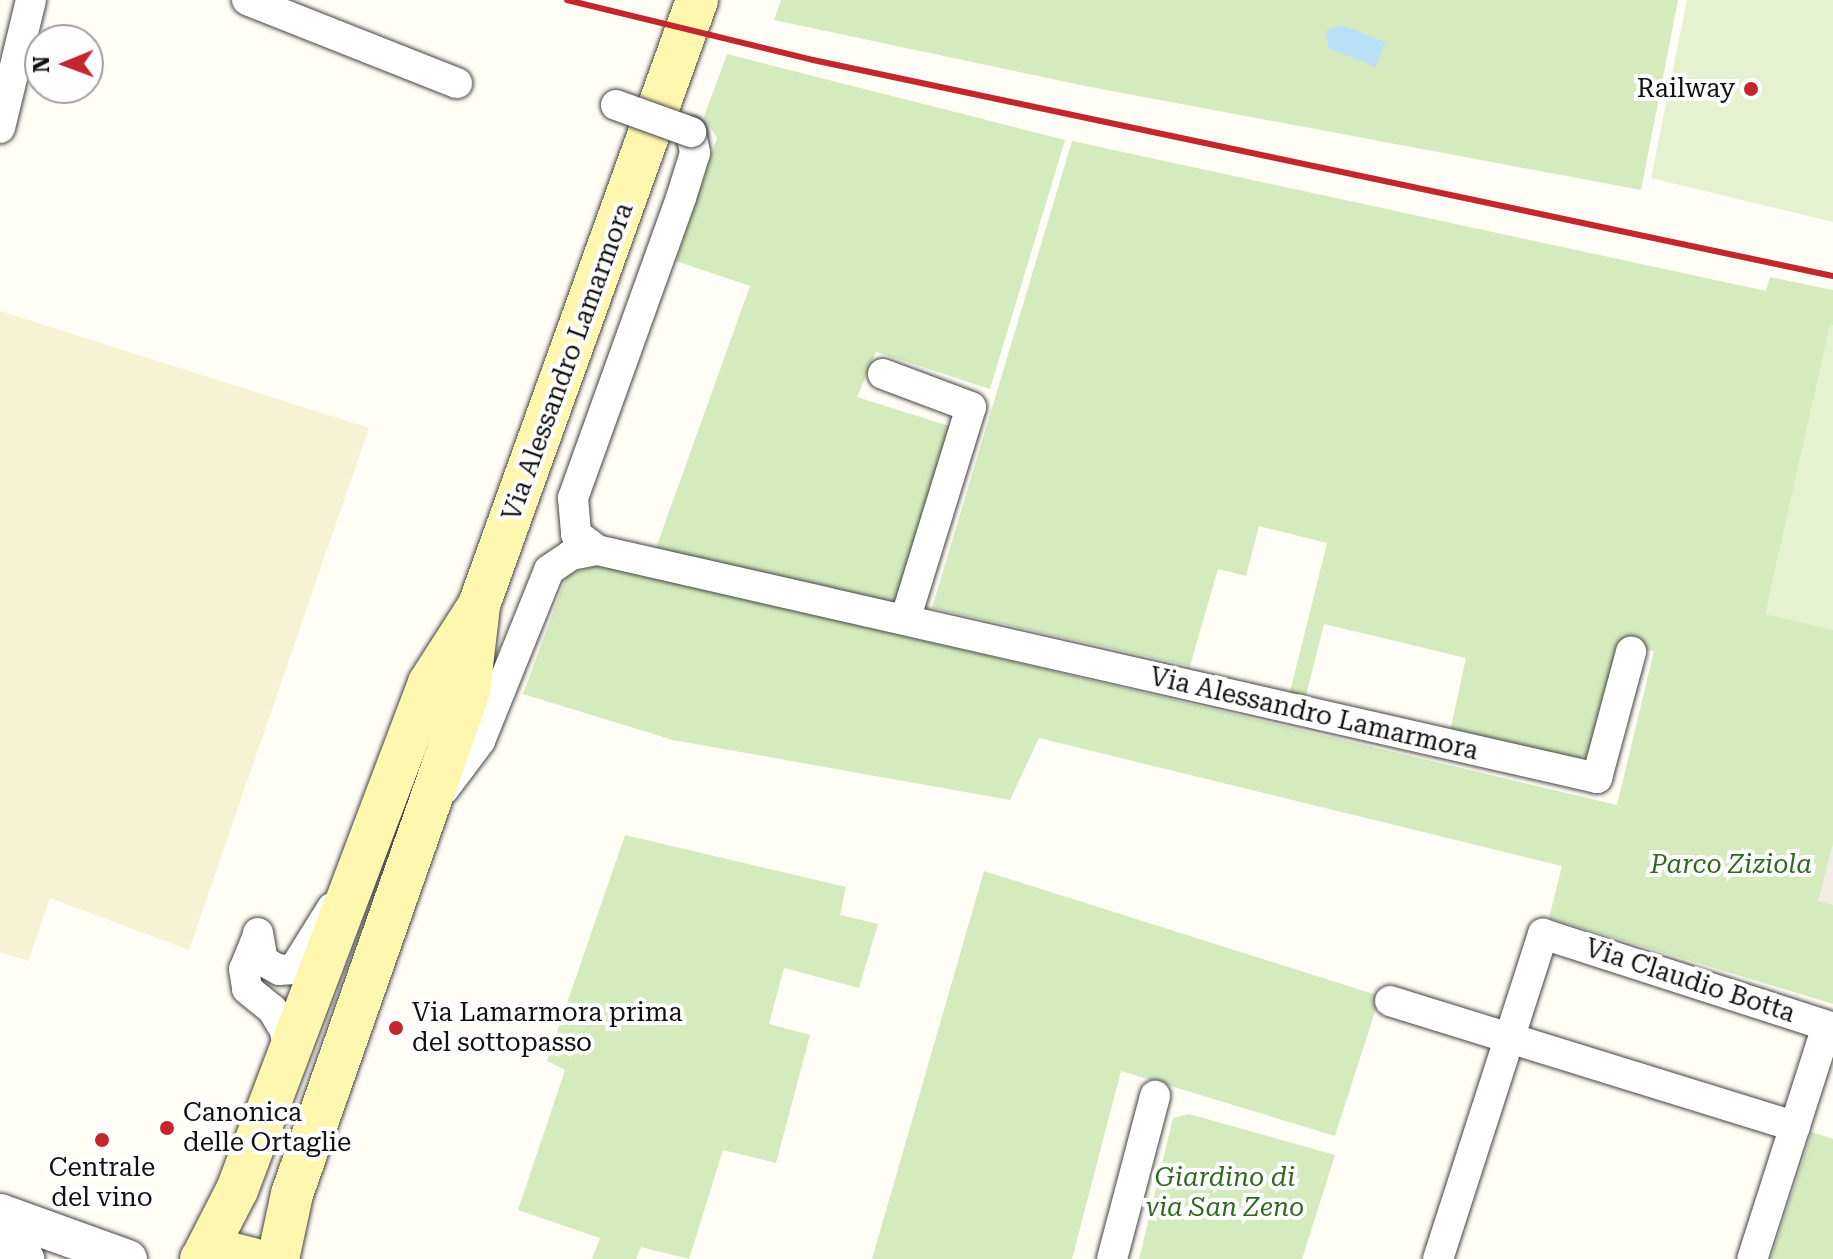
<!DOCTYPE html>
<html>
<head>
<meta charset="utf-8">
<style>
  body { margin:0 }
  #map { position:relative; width:1833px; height:1259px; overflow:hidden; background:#fffdf5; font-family:"Roboto Serif",serif }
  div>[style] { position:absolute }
  .farmland>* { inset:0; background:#f6f3d4 }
  .green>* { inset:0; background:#d5ebbd }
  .pitch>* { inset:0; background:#e6f2cf }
  .plaza>* { inset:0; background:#f1ede2 }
  .water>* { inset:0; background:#b9e0f7 }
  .roads { filter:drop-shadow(0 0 2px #444) drop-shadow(0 0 2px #444) }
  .minor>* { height:30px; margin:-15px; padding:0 15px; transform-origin:15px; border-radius:15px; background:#fff }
  .tertiary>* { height:38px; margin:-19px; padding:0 19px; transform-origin:19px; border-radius:19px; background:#fff }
  .secondary>* { height:42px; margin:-21px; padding:0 21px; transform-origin:21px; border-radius:21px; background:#fff6b0 }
  .rail>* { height:6px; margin:-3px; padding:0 3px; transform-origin:3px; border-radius:3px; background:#c4262e }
  .bridges { filter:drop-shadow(0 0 2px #444) drop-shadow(0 0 2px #444) }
  .minor-bridge>* { height:30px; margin:-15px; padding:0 15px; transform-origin:15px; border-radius:15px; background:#fff }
  .dots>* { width:22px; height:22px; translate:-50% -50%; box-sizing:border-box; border:4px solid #fff; border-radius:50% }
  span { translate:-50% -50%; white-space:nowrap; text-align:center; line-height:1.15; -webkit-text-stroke:8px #fff; paint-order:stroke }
  .poi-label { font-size:26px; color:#111 }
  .right { translate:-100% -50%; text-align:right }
  .left { translate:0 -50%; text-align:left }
  .street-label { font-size:26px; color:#111 }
  .park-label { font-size:26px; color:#2f6b1f; font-style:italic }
  .north { position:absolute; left:24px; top:24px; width:80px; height:80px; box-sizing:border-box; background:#fff; border:2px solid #a0a0a0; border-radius:50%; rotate:269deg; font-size:22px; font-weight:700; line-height:32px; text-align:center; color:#111 }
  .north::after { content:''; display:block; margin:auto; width:28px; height:36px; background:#c4262e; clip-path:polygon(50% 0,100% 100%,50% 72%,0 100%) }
</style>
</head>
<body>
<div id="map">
  <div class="farmland">
    <i style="clip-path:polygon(0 311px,369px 428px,189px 950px,50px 898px,28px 961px,0 952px)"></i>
  </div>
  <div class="green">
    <i style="clip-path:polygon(781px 0,1678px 0,1641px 190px,1085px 86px,774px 20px)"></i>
    <i style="clip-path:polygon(727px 54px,1065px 140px,990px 389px,876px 352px,857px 397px,952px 427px,896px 605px,656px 548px,750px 286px,676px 261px,717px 138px,704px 117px)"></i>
    <i style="clip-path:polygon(1072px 141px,1766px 291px,1770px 277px,1833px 290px,1833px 1004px,1549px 918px,1562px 866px,1039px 738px,1010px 800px,673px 740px,523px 694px,567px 575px,601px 564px,1617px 805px,1654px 651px,1617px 644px,1591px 753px,1569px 763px,1449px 736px,1466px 658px,1324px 624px,1302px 711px,1286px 708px,1327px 543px,1259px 526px,1246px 576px,1218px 569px,1190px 666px,932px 608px)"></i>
    <i style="clip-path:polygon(625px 835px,846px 887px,840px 915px,878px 924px,859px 988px,784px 968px,769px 1024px,810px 1035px,776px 1163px,723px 1150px,689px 1259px,641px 1247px,636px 1259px,592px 1259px,600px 1238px,518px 1210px,565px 1070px,547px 1061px)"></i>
    <i style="clip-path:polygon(984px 871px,1380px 996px,1335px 1136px,1121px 1071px,1072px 1259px,872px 1259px)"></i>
    <i style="clip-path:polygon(1189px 1114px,1335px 1155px,1302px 1259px,1139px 1259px,1173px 1118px)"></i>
    <i style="clip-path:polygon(1812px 1132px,1833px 1139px,1833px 1259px,1771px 1259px)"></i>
  </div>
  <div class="pitch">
    <i style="clip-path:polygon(1687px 0,1833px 0,1833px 222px,1651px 178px)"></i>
    <i style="clip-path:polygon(1830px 325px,1833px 325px,1833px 630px,1765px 614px)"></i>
  </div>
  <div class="plaza">
    <i style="clip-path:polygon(1833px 844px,1833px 905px,1818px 901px)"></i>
  </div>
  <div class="water">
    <i style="clip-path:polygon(1342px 25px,1385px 42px,1376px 67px,1328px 48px,1326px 30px)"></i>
  </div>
  <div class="roads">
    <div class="minor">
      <i style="left:247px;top:0;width:226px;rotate:21.6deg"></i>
      <i style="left:0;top:128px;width:132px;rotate:-76.4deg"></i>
      <i style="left:691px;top:132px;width:21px;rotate:79deg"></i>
      <i style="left:695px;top:153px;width:47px;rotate:107.3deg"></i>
      <i style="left:681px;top:198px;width:319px;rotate:109.8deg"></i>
      <i style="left:573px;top:498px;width:36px;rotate:85deg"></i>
      <i style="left:576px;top:534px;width:26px;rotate:37deg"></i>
      <i style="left:597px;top:550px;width:1026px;rotate:12.84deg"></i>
      <i style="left:1597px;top:778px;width:131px;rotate:-74.9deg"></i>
      <i style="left:883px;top:374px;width:94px;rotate:20.6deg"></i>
      <i style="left:971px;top:407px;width:223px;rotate:107.2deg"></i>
      <i style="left:444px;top:789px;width:60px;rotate:-53.1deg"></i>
      <i style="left:480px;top:741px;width:184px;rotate:-68deg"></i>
      <i style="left:549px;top:570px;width:27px;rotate:-34deg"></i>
      <i style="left:571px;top:555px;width:26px;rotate:-11deg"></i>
      <i style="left:258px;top:933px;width:28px;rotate:80deg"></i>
      <i style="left:263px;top:961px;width:18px;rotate:29deg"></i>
      <i style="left:279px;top:970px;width:15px;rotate:-4deg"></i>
      <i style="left:294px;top:969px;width:72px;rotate:-58.1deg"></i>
      <i style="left:258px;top:935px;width:37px;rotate:112deg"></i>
      <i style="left:244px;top:969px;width:20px;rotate:81deg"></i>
      <i style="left:247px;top:989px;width:32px;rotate:39deg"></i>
      <i style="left:272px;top:1009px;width:26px;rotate:59deg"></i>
      <i style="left:285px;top:1031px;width:25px;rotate:81deg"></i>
      <i style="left:1390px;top:1001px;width:424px;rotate:17.2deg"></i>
      <i style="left:1112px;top:1259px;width:169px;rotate:-75.2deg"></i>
      <i style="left:1438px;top:1259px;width:342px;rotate:-72.1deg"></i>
      <i style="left:1543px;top:934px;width:299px;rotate:17.9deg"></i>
      <i style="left:1827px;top:1026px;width:245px;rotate:107.8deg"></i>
    </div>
    <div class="tertiary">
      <i style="left:0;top:1213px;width:136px;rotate:19.8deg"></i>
      <i style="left:0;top:1250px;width:27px;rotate:20deg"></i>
    </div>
    <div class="secondary">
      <i style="left:202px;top:1258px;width:76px;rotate:-62.8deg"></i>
      <i style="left:237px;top:1190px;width:542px;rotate:-69.26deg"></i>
      <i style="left:429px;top:683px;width:93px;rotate:-57.3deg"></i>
      <i style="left:479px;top:605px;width:643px;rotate:-70.18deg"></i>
      <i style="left:201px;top:1259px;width:29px;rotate:-12deg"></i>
      <i style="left:229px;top:1253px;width:25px;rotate:14deg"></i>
      <i style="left:278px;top:1259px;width:66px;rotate:-77.8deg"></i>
      <i style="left:292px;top:1194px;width:533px;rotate:-70.61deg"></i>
      <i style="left:469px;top:691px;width:78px;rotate:-83.3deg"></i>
    </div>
  </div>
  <div class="rail">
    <i style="left:567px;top:0;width:253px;rotate:13.7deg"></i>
    <i style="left:813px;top:60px;width:1043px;rotate:11.96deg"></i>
  </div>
  <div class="bridges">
    <div class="minor-bridge">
      <i style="left:616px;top:105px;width:80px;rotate:19.8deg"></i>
    </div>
  </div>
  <div class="dots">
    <i style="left:1751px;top:89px;background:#c4262e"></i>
    <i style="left:396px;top:1028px;background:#c4262e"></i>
    <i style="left:167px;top:1128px;background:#c4262e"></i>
    <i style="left:102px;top:1140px;background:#c4262e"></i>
  </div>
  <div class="poi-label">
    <span class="right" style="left:1735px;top:89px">Railway</span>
    <span class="left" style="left:412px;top:1028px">Via Lamarmora prima<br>del sottopasso</span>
    <span class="left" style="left:183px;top:1128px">Canonica<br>delle Ortaglie</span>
    <span style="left:102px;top:1183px">Centrale<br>del vino</span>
  </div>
  <div class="street-label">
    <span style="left:568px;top:362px;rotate:-70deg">Via Alessandro Lamarmora</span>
    <span style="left:1314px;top:714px;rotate:13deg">Via Alessandro Lamarmora</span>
    <span style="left:1690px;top:981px;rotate:18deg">Via Claudio Botta</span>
  </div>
  <div class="park-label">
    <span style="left:1731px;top:865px">Parco Ziziola</span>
    <span style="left:1225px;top:1193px">Giardino di<br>via San Zeno</span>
  </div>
  <div class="north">N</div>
</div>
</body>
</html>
